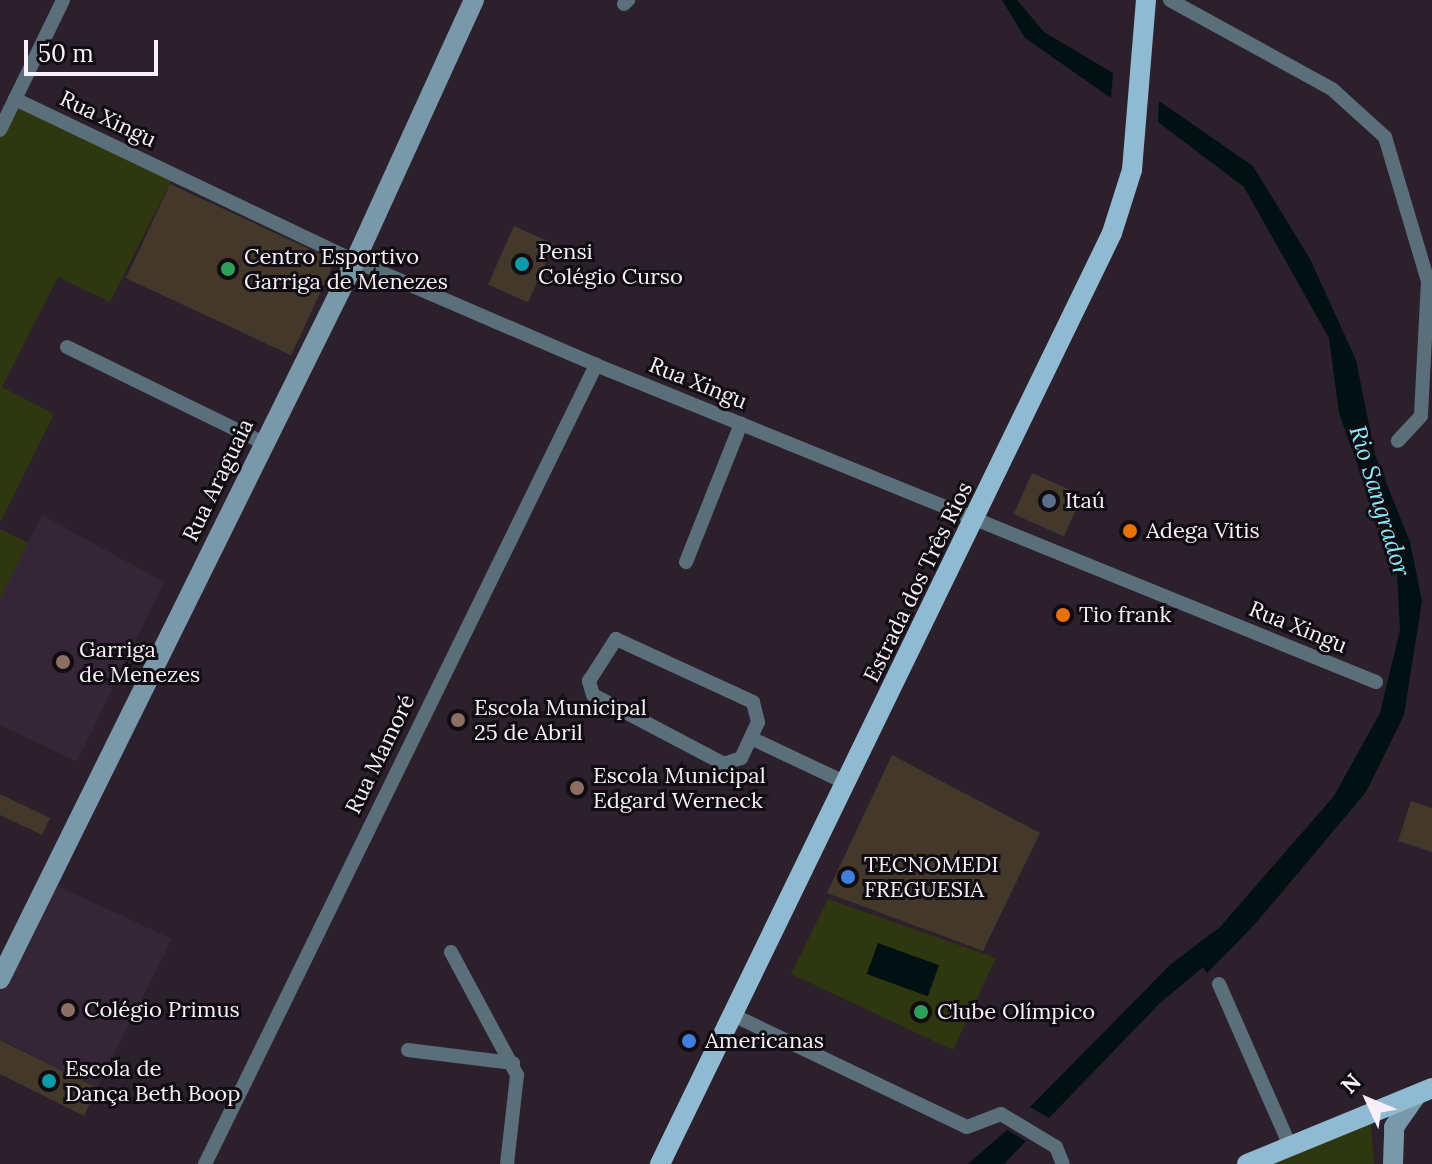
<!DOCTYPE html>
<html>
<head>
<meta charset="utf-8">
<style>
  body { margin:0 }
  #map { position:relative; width:1432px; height:1164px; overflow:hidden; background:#2b202c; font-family:Lora,serif }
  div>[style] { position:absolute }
  .built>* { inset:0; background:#342537 }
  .green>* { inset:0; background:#2e3710 }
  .water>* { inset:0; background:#011013; transform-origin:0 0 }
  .building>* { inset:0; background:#44382b; transform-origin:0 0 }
  .street>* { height:14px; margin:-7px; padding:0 7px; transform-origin:7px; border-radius:7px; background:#5b6f7a }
  .secondary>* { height:20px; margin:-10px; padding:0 10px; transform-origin:10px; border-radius:10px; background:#7999ab }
  .primary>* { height:20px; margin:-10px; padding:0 10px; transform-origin:10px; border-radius:10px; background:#90bad1 }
  .dots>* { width:22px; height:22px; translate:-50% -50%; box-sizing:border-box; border:4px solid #100c11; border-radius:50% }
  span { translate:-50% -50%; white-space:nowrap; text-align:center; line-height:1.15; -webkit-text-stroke:6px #100c11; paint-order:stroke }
  .street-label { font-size:22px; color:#f7f0f8 }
  .poi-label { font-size:22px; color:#f7f0f8 }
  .left { translate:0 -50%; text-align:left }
  .water-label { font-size:24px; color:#89ebfb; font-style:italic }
  .north { position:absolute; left:1328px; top:1060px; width:80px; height:80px; -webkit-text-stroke:6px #100c11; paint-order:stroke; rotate:314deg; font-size:22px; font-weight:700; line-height:32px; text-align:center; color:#f7f0f8 }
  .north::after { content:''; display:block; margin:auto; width:28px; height:36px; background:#f7f0f8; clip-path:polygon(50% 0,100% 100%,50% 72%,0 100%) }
  .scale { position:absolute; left:24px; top:40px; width:134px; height:36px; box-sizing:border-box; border:4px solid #f7f0f8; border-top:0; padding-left:10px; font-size:24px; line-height:28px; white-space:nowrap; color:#f7f0f8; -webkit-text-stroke:6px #100c11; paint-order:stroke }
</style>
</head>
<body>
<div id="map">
  <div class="built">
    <i style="clip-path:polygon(42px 515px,164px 582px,77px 762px,0 725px,0 599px)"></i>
    <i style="clip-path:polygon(47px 881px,172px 939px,97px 1088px,0 1039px,0 980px)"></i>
  </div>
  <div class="green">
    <i style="clip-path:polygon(13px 104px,172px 179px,110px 302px,58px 277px,2px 387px,54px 414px,0 523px,0 131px)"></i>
    <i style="clip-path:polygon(0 529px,28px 543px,0 599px)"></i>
    <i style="clip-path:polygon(828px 899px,996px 958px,953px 1050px,791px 974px)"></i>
    <i style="clip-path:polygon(1371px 1122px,1374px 1164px,1269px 1164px)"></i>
  </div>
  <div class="water">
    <i style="clip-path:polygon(1002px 0,1017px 0,1044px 32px,1113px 73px,1111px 98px,1025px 38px)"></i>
    <i style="clip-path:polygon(1159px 101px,1253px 166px,1310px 259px,1356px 360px,1375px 455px,1410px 542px,1422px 601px,1404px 715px,1366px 792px,1256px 923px,1207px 973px,1203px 967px,1159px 1004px,1049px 1118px,1030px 1107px,1171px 964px,1220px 927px,1334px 796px,1380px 713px,1400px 630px,1397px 575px,1339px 413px,1329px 338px,1244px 187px,1158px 122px)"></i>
    <i style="left:878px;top:943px;width:65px;height:33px;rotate:20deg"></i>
    <i style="clip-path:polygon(1007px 1130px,1026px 1141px,1004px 1164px,968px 1164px)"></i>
  </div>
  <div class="building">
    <i style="left:170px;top:184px;width:182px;height:104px;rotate:25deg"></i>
    <i style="left:514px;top:226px;width:44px;height:64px;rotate:24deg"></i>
    <i style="left:1032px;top:473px;width:55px;height:45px;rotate:24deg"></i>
    <i style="clip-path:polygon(892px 755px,1040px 833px,983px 951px,827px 893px)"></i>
    <i style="clip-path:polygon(0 794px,50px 818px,42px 835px,0 815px)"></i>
    <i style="clip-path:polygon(1411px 801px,1432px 808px,1432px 852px,1398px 841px)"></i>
    <i style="clip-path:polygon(0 1040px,97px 1088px,84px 1116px,0 1074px)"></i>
  </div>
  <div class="street">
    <i style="left:1170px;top:0;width:185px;rotate:28.8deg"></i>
    <i style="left:1332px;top:89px;width:72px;rotate:42.2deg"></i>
    <i style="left:1385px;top:137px;width:150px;rotate:73.4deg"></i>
    <i style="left:1428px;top:281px;width:135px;rotate:93deg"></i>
    <i style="left:1421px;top:416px;width:34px;rotate:133deg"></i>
    <i style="left:624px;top:4px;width:6px;rotate:-45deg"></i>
    <i style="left:15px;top:99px;width:377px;rotate:25.5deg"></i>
    <i style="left:355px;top:261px;width:262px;rotate:23.3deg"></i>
    <i style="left:596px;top:365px;width:842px;rotate:22.12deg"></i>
    <i style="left:0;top:130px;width:144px;rotate:-64.1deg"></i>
    <i style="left:67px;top:347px;width:217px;rotate:26deg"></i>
    <i style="left:686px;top:562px;width:149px;rotate:-68.3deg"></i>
    <i style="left:616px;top:639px;width:151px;rotate:24.7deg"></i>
    <i style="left:753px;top:702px;width:21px;rotate:76deg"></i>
    <i style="left:758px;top:722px;width:40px;rotate:115deg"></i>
    <i style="left:741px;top:758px;width:18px;rotate:161deg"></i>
    <i style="left:724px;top:764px;width:148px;rotate:-152.2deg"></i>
    <i style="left:593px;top:695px;width:15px;rotate:-106deg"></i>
    <i style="left:589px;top:681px;width:50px;rotate:-57.3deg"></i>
    <i style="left:751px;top:738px;width:105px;rotate:25.3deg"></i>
    <i style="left:451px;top:952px;width:140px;rotate:61.8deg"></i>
    <i style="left:517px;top:1075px;width:90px;rotate:96.4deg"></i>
    <i style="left:1219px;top:984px;width:177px;rotate:66.3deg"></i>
    <i style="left:733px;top:1015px;width:259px;rotate:25.6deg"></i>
    <i style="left:967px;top:1127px;width:36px;rotate:-21deg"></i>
    <i style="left:1001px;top:1114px;width:64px;rotate:31deg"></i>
    <i style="left:1056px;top:1147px;width:18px;rotate:68deg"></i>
    <i style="left:408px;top:1050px;width:106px;rotate:7.1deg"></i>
    <i style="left:205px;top:1164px;width:890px;rotate:-63.92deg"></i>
  </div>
  <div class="secondary">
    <i style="left:0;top:979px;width:801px;rotate:-63.69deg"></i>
    <i style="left:355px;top:261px;width:287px;rotate:-65.5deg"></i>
    <i style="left:1393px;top:1164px;width:37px;rotate:-88deg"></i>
    <i style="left:1394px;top:1127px;width:37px;rotate:-55deg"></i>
  </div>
  <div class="primary">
    <i style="left:660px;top:1164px;width:1035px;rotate:-64.1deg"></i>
    <i style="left:1112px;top:233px;width:66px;rotate:-72.4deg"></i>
    <i style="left:1132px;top:170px;width:171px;rotate:-85.3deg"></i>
    <i style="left:1247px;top:1164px;width:200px;rotate:-22.3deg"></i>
  </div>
  <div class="dots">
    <i style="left:522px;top:264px;background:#0f9aa8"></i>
    <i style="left:228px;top:269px;background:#2e9e5b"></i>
    <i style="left:1049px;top:501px;background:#5c6f8a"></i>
    <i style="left:1130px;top:531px;background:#e8710a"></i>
    <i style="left:1063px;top:615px;background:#e8710a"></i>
    <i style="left:63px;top:662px;background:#8d6e63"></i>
    <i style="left:458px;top:720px;background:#8d6e63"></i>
    <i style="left:577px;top:788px;background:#8d6e63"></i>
    <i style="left:848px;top:877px;background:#3f7fe0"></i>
    <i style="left:68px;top:1010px;background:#8d6e63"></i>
    <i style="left:921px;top:1012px;background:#2e9e5b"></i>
    <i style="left:689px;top:1041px;background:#3f7fe0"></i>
    <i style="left:49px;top:1081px;background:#0f9aa8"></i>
  </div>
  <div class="street-label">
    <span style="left:108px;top:119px;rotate:25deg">Rua Xingu</span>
    <span style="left:698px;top:383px;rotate:22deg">Rua Xingu</span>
    <span style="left:218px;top:480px;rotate:-64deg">Rua Araguaia</span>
    <span style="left:918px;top:582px;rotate:-64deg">Estrada dos Três Rios</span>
    <span style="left:1298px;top:627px;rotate:22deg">Rua Xingu</span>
    <span style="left:380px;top:754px;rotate:-64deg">Rua Mamoré</span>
  </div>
  <div class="poi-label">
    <span class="left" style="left:538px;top:264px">Pensi<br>Colégio Curso</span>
    <span class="left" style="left:244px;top:269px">Centro Esportivo<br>Garriga de Menezes</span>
    <span class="left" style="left:1065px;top:501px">Itaú</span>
    <span class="left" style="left:1146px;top:531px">Adega Vitis</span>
    <span class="left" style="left:1079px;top:615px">Tio frank</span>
    <span class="left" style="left:79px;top:662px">Garriga<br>de Menezes</span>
    <span class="left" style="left:474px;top:720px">Escola Municipal<br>25 de Abril</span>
    <span class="left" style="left:593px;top:788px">Escola Municipal<br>Edgard Werneck</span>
    <span class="left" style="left:864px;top:877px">TECNOMEDI<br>FREGUESIA</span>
    <span class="left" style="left:84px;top:1010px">Colégio Primus</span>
    <span class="left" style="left:937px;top:1012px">Clube Olímpico</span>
    <span class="left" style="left:705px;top:1041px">Americanas</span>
    <span class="left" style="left:65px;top:1081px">Escola de<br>Dança Beth Boop</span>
  </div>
  <div class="water-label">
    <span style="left:1380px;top:501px;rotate:73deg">Rio Sangrador</span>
  </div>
  <div class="north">N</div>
  <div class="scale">50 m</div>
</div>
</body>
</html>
